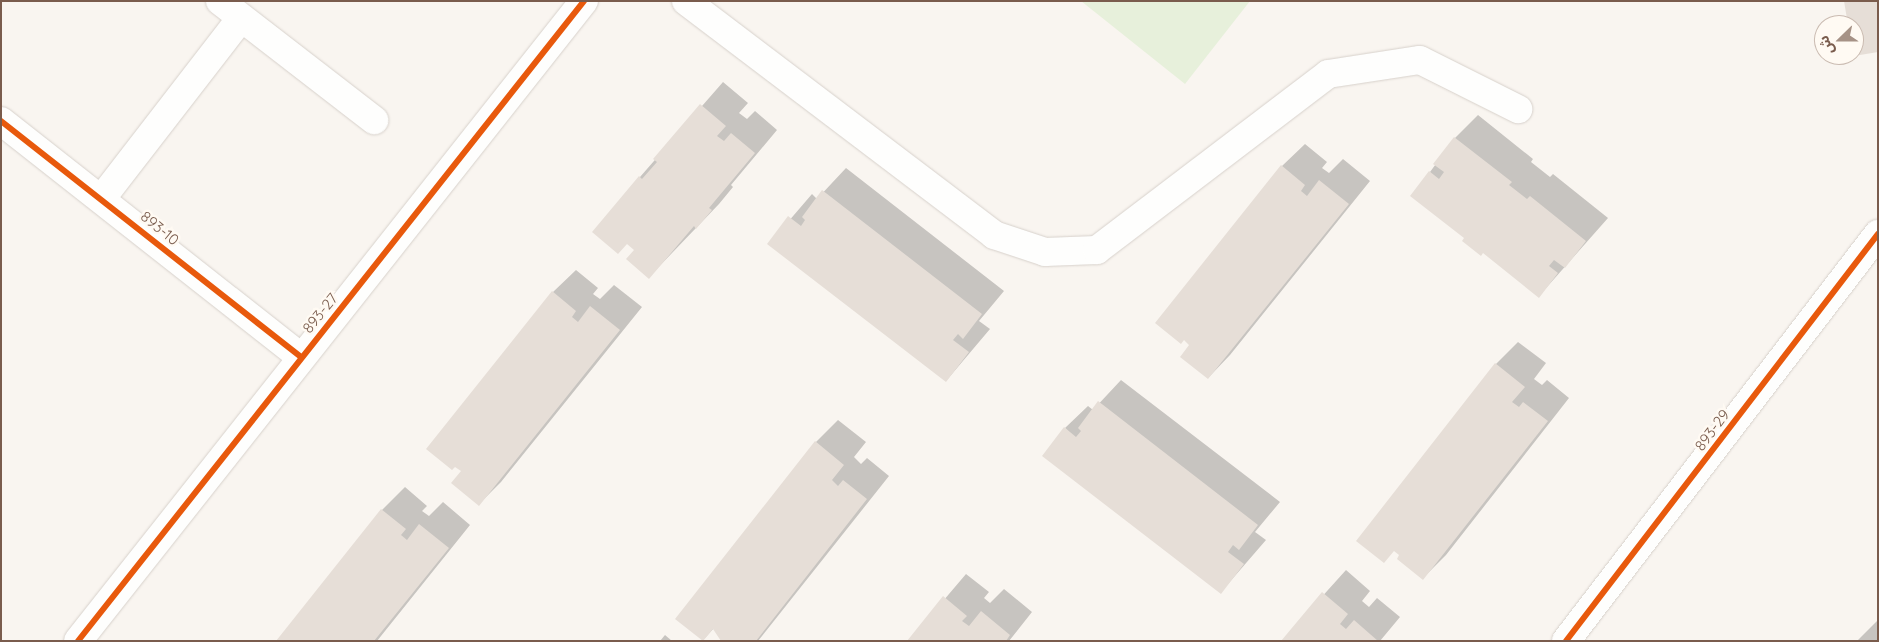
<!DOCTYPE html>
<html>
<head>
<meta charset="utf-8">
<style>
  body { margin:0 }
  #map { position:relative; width:1879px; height:642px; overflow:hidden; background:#f9f5f0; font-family:Quicksand,"Noto Sans Arabic",sans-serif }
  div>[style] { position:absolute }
  .green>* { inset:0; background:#e7f0db }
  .shadow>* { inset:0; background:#0003 }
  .building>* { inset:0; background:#e6ded7 }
  .roads { filter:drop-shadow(0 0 1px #d7d1cb) drop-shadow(0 0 1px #d7d1cb) }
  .minor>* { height:28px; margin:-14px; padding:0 14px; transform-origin:14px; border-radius:14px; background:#fefefd }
  .cycleway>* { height:6px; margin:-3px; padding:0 3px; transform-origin:3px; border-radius:3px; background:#e8590c }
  span { translate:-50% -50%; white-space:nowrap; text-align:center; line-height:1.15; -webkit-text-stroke:5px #fffaf3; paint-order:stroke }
  .street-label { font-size:15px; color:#7a5c4d }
  .frame { position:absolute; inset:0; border:2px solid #7a5c4d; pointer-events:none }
  .north { position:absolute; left:1814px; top:15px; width:50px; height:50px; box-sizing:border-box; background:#fffaf3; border:1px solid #cabbb1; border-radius:50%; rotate:248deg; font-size:14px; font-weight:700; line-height:20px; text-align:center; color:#7a5c4d }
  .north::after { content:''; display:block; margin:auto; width:18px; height:22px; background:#a69286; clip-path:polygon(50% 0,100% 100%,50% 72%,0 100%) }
</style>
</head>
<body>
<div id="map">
  <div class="green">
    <i style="clip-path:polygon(1081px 1px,1250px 1px,1185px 84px)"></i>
  </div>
  <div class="shadow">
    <i style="clip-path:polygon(723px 82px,748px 103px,739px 113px,747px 119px,755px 111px,777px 130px,731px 185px,733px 187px,719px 204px,649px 277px,635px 249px,640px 177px)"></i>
    <i style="clip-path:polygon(1478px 115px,1533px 159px,1531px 162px,1550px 177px,1553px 174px,1608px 218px,1539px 296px,1465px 238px,1430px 172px,1455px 138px)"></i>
    <i style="clip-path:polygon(1305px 144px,1327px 162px,1322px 168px,1329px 173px,1343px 159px,1370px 181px,1230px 355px,1208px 378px,1191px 345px,1282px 166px)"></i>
    <i style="clip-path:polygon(846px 168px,1004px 291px,979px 321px,990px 329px,946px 381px,769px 244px,812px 194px,817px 199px)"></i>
    <i style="clip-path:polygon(576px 270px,598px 288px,593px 294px,600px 299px,614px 285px,642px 307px,501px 482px,479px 504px,462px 471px,553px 292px)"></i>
    <i style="clip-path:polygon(1518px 342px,1546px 363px,1534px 379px,1542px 385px,1547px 380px,1569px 398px,1446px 555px,1423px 578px,1496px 364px)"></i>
    <i style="clip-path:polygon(1121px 380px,1280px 502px,1255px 532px,1266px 540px,1221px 592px,1065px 428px,1088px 406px,1093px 410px)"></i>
    <i style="clip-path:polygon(838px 420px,866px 442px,854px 457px,861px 464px,867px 458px,889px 476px,758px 641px,723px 641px,714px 628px,704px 639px,816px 442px)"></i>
    <i style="clip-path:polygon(405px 487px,427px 506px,422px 511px,429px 516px,443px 502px,470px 525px,377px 641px,277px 641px,382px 510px)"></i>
    <i style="clip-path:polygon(1346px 570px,1370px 591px,1362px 601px,1369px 607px,1377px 598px,1400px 617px,1380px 641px,1282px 641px)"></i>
    <i style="clip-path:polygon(966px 574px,989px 592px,984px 598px,990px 603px,1004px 589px,1032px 612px,1009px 641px,909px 641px)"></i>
    <i style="clip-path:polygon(1878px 620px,1878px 641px,1857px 641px)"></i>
    <i style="clip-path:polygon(665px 635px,672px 641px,660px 641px)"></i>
  </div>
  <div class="building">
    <i style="clip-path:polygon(1844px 1px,1878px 1px,1878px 52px,1854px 56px,1854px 25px,1848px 25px)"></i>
    <i style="clip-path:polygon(700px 104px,726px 126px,717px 136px,724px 141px,731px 133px,755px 153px,709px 208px,712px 210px,696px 229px,694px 226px,649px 279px,626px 259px,634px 250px,627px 244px,618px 254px,592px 232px,639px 176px,642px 179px,657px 162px,653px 159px)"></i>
    <i style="clip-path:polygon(1454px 137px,1512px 182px,1509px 185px,1527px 199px,1530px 196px,1586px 241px,1565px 268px,1554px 260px,1549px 266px,1558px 273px,1539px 298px,1483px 253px,1481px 256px,1462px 241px,1464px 238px,1410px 196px,1429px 171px,1439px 179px,1444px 172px,1433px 164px)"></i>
    <i style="clip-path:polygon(1281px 165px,1305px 185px,1301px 191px,1307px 196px,1319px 180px,1349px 204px,1208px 379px,1180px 357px,1189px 345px,1184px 340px,1181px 344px,1155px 323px)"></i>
    <i style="clip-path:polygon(822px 190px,982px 314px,963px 339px,958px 334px,953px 340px,969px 352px,946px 382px,767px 244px,788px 216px,801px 226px,805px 220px,802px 217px)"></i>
    <i style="clip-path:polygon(552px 291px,576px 311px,572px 317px,578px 322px,590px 306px,620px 330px,479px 506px,451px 483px,461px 471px,455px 467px,452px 470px,426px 449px)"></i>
    <i style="clip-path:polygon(1495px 363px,1525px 387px,1512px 402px,1519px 407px,1523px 402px,1548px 421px,1423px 580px,1397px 559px,1399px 555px,1394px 551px,1384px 563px,1356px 541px)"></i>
    <i style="clip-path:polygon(1098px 401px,1258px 525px,1239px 550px,1233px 545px,1228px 552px,1244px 564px,1221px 594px,1042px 456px,1064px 427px,1076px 437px,1081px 431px,1078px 428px)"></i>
    <i style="clip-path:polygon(815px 441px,844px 465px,832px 480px,838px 486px,843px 480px,867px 499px,756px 641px,721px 641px,713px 629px,703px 641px,675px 619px)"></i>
    <i style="clip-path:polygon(381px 509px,406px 529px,401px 535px,407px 540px,419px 524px,449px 548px,374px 641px,276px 641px)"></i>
    <i style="clip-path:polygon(1322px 592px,1348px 614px,1340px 624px,1346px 629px,1354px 620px,1378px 641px,1281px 641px)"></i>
    <i style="clip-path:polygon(943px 596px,967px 616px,962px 621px,969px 626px,981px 611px,1010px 635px,1006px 641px,907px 641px)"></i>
  </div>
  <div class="roads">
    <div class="minor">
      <i style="left:220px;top:1px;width:195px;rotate:37.7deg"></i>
      <i style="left:686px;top:1px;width:387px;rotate:37.2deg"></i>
      <i style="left:994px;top:235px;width:54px;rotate:18.4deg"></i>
      <i style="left:1045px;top:252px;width:52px;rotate:-2.2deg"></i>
      <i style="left:1097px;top:250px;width:290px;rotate:-37.3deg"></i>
      <i style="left:1328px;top:74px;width:93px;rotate:-8.7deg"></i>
      <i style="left:1420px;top:60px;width:110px;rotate:26.6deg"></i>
      <i style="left:1px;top:121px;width:382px;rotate:38.2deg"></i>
      <i style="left:102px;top:198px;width:227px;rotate:-52.3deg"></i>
      <i style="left:78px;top:641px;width:816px;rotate:-51.67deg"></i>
      <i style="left:1566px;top:641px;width:513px;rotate:-52.53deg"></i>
    </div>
  </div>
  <div class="cycleway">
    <i style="left:1px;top:121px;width:382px;rotate:38.2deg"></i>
    <i style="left:78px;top:641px;width:816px;rotate:-51.67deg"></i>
    <i style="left:1566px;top:641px;width:513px;rotate:-52.53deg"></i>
  </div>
  <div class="street-label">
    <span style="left:160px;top:228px;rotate:39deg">893-10</span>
    <span style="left:320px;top:313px;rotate:-51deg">893-27</span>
    <span style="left:1712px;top:430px;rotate:-53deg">893-29</span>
  </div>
  <div class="frame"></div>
  <div class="north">ش</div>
</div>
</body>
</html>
